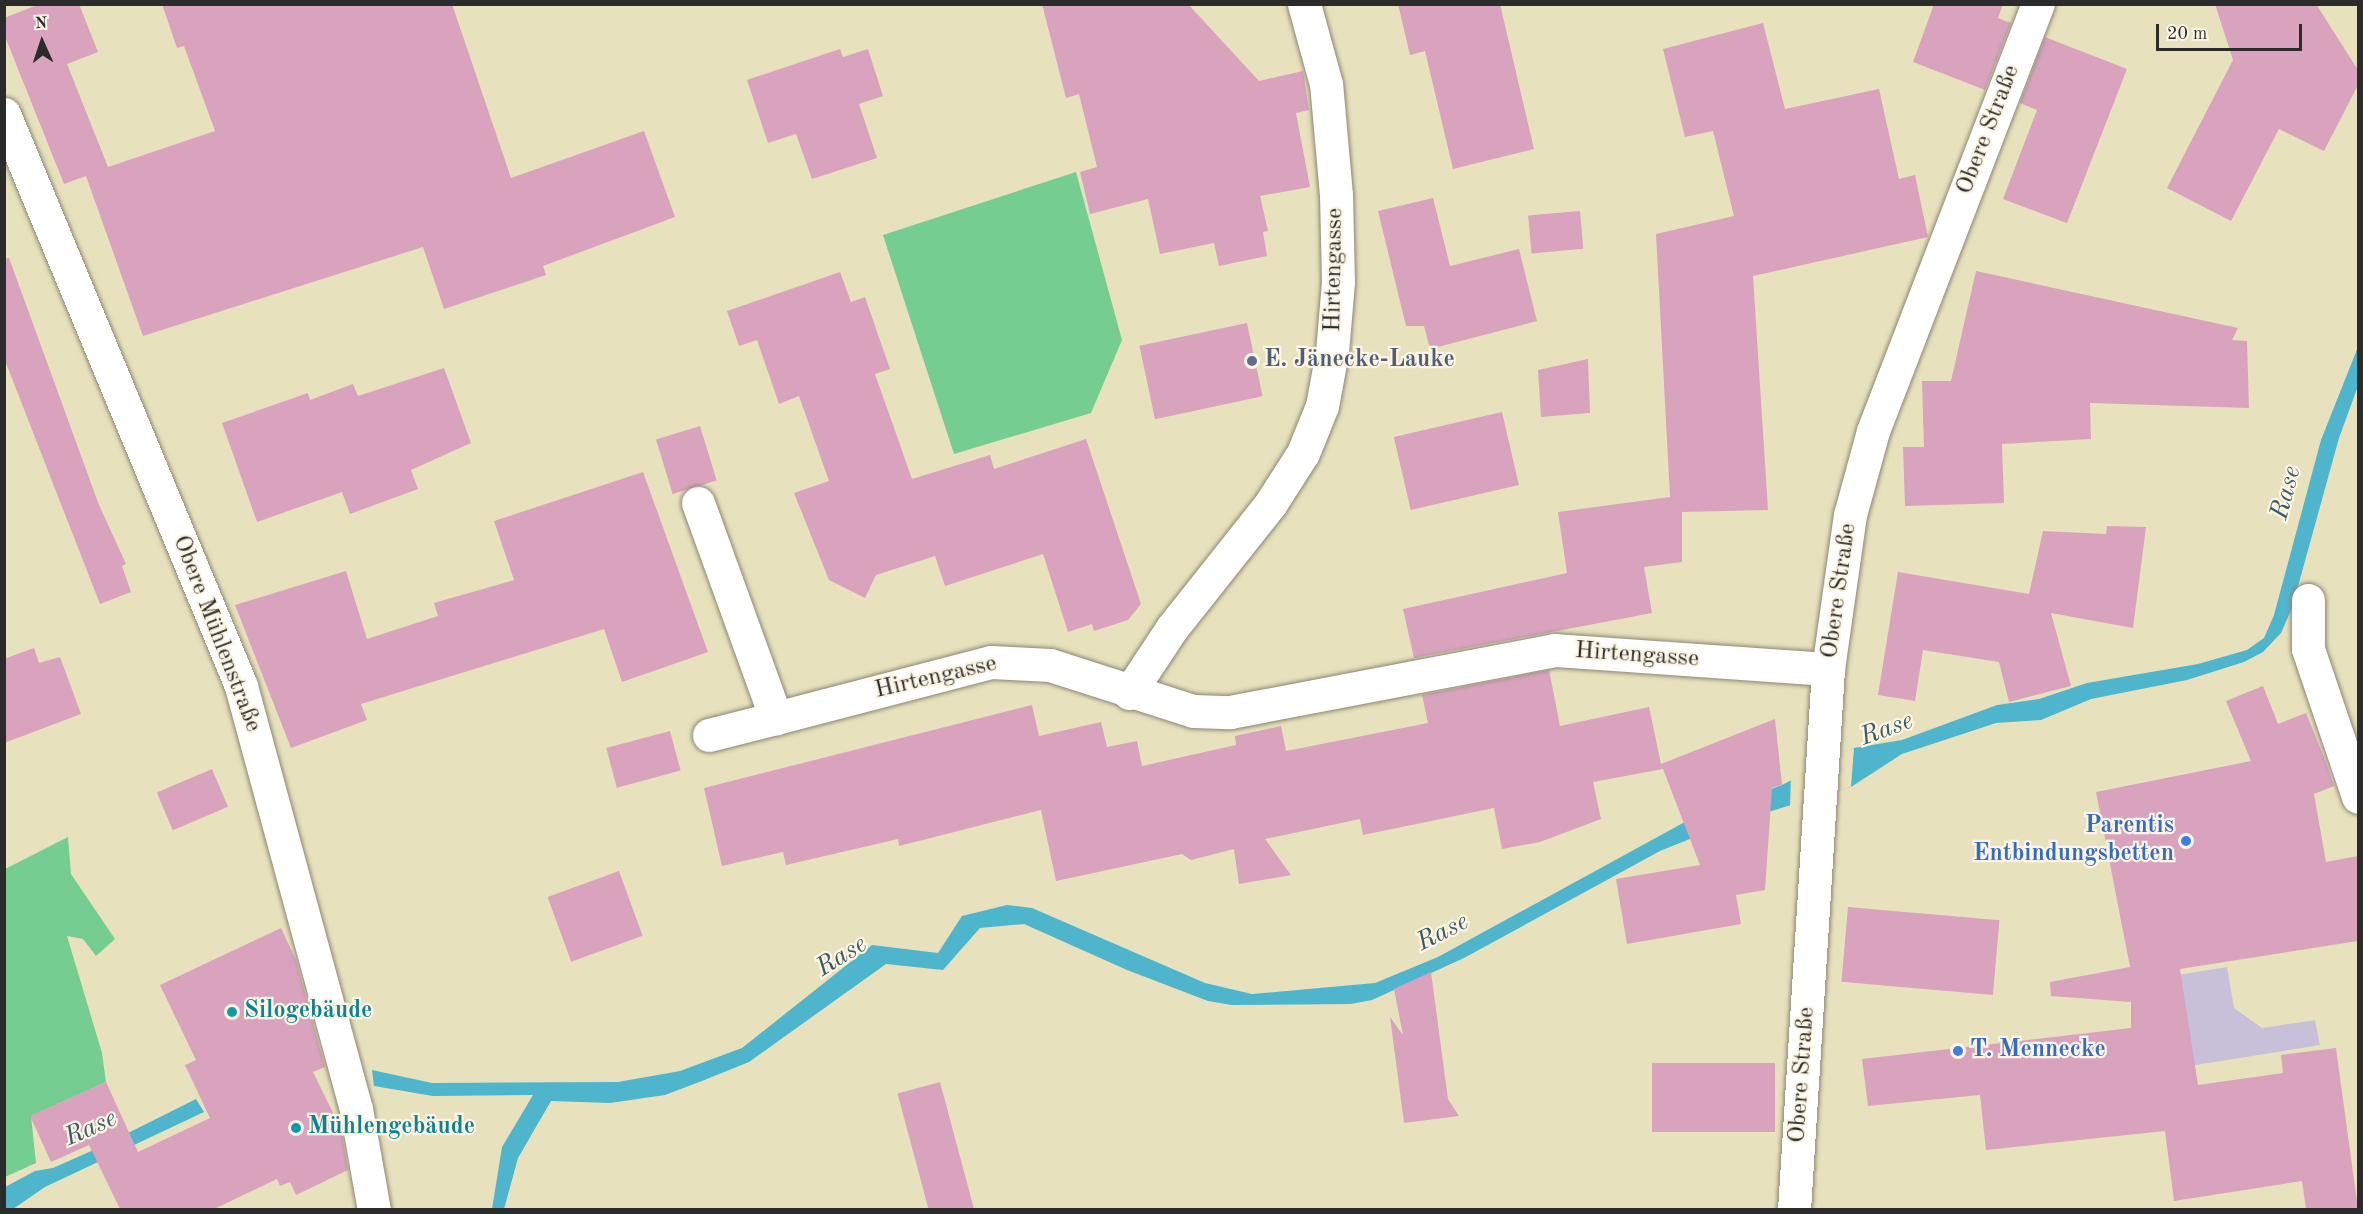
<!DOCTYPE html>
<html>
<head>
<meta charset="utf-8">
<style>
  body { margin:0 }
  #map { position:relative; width:2363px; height:1214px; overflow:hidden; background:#e8e1bd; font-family:"Old Standard TT",serif }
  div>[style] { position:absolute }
  .industrial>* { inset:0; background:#c7c0d8 }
  .green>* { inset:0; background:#76cd92 }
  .water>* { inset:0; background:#4fb5cd }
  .pier>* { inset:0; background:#e8e1bd }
  .building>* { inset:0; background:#d9a3be; transform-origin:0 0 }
  .roads { filter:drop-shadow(0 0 2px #8a8674) drop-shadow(0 0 2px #8a8674) }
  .minor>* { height:33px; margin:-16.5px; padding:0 16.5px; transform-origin:16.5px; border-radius:16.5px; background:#fff }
  .tertiary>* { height:33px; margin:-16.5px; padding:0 16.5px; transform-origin:16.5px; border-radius:16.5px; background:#fff }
  .dots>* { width:16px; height:16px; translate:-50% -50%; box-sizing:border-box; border:3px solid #fcf5e5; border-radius:50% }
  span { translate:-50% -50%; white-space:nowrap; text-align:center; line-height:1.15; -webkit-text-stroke:4.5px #fcf5e5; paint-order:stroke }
  .street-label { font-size:24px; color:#2b2b2b }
  .service-label { font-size:24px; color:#4e5e75; font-weight:700 }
  .left { translate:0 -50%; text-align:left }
  .shop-label { font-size:24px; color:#366cbe; font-weight:700 }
  .right { translate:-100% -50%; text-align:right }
  .culture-label { font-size:24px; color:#0d838f; font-weight:700 }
  .water-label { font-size:26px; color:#385b64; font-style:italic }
  .frame { position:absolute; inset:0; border:6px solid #2b2b2b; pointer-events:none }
  .north { position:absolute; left:12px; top:12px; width:60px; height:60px; -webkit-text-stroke:4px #fcf5e5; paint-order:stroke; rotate:357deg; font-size:16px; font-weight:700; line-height:24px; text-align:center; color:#2b2b2b }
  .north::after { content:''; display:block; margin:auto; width:21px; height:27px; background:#2b2b2b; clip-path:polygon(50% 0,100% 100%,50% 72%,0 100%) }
  .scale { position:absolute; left:2156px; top:24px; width:146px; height:27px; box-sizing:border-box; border:3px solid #2b2b2b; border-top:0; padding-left:8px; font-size:18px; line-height:21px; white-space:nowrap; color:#2b2b2b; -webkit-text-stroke:4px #fcf5e5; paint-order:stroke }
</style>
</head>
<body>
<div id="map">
  <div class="industrial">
    <i style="clip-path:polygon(2227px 967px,2234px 1008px,2262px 1028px,2315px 1020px,2320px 1045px,2152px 1072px,2135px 982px)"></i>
  </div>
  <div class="green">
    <i style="clip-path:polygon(1076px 172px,1122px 340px,1091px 413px,954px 454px,883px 235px)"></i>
    <i style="clip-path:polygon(68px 837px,71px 874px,115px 939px,96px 956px,83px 939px,67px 936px,102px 1053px,106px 1082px,31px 1116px,36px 1163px,5px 1177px,5px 869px)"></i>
  </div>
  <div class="water">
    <i style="clip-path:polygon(2358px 347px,2358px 386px,2339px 438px,2292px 608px,2281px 633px,2263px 652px,2244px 662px,2187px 680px,2091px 699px,2041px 720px,1996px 723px,1902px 754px,1851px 787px,1722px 826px,1660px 851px,1464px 958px,1372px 1000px,1351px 1004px,1232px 1005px,1208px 1001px,1127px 970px,1024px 924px,980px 928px,943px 970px,886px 964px,749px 1062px,702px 1081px,665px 1095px,610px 1103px,551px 1101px,518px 1158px,504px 1209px,492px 1209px,502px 1147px,533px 1095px,433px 1096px,374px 1086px,372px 1070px,432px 1083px,618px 1082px,680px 1071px,742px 1048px,872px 945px,938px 953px,962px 916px,1007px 905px,1032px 908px,1205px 983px,1252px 994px,1375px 983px,1438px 957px,1683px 823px,1782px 785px,1854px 748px,1902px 740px,1997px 705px,2039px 699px,2087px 683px,2198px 664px,2247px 650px,2264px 638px,2274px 615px,2321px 440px)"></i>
    <i style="clip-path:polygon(196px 1099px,204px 1112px,45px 1187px,13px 1209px,5px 1210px,5px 1187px,35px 1171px,53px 1168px,98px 1148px)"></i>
  </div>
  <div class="pier">
    <i style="clip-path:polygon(1854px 748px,1851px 787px,1790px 806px,1791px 777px)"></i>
  </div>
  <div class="building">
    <i style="clip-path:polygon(40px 4px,79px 4px,98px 52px,67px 64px,108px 167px,215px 131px,184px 46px,177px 48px,162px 4px,452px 4px,511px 178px,644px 131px,675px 217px,543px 266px,546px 275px,444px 309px,423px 247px,143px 336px,86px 176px,64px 184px,4px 34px,4px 18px)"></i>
    <i style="clip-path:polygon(1042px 4px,1188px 4px,1259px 81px,1303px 71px,1309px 110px,1296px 113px,1310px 187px,1260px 196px,1268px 231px,1263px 232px,1267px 256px,1219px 266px,1214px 243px,1160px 254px,1148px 199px,1090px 214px,1080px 172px,1097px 167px,1079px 94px,1066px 98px)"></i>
    <i style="clip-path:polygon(1398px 4px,1500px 4px,1534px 149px,1453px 169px,1425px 51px,1410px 55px)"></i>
    <i style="clip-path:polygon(1934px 4px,2003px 4px,1998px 18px,2011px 23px,1985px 90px,1913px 62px)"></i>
    <i style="clip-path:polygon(2215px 4px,2316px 4px,2358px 70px,2358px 85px,2324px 151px,2279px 129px,2231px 221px,2167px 188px,2233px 60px)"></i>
    <i style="clip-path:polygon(1763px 23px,1785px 109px,1879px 89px,1899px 179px,1915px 175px,1928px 237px,1753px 276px,1768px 510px,1682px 512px,1682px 562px,1644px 567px,1652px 613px,1414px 658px,1403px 609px,1567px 573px,1558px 512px,1670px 497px,1656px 234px,1734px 216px,1713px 131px,1685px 137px,1663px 49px)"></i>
    <i style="clip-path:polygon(2045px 37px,2127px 69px,2067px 223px,2003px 199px,2037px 110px,2020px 103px)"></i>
    <i style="clip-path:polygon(840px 49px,843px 57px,868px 49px,883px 96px,859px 104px,877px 158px,812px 179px,796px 134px,768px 143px,747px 80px)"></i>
    <i style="clip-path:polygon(1433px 198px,1450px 266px,1519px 249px,1537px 321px,1430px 349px,1424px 326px,1406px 326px,1378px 211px)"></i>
    <i style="left:1580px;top:211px;width:38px;height:52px;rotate:85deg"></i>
    <i style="clip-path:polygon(9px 258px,99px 505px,126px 564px,122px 566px,131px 592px,100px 604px,4px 358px,4px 259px)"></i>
    <i style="clip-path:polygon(1976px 271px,2238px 328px,2232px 340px,2247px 341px,2249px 408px,2090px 403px,2091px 439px,2002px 444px,2004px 503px,1905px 506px,1903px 447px,1924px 447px,1922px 381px,1951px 381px)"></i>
    <i style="clip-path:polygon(840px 272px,851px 302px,865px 297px,890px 369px,875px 374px,912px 479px,990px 455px,994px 469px,1086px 439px,1141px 604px,1128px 620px,1094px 631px,1092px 624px,1068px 632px,1043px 554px,945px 586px,935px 556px,876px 575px,865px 598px,829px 580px,794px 493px,829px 481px,799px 396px,779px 404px,757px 340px,739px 346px,727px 311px)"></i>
    <i style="left:1247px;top:323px;width:75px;height:110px;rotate:78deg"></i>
    <i style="clip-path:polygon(1588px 359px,1590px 413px,1541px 417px,1538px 370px)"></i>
    <i style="clip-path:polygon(444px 368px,471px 443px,411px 470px,418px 489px,350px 514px,342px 492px,257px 522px,222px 423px,308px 393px,310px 400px,353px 384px,358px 396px)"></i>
    <i style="left:1502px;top:412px;width:75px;height:111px;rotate:77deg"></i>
    <i style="left:700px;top:426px;width:57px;height:46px;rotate:73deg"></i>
    <i style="clip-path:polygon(643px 472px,708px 652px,622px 682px,604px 629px,361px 704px,367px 720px,291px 748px,235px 605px,346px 571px,367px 639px,438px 616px,434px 603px,514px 580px,494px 521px)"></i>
    <i style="clip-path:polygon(2107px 526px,2146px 527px,2133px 628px,2051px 613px,2071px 686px,2009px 702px,1999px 662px,1923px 650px,1915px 701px,1878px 695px,1898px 572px,2029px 594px,2043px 531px,2106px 534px)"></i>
    <i style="clip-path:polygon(34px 648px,39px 663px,60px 657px,81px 714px,4px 743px,4px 659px)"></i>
    <i style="clip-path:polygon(1549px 670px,1560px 726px,1649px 707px,1661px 764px,1775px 719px,1782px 785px,1772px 788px,1765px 890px,1736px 895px,1741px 924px,1627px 944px,1616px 879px,1700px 865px,1663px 769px,1593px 782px,1601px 819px,1540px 842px,1502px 849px,1494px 808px,1363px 835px,1360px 819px,1265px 839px,1291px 875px,1239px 884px,1234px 849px,1191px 860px,1182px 854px,1056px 881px,1041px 810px,899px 846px,898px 839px,786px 865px,783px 852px,722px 866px,704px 788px,1032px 705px,1039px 736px,1101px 722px,1107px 747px,1137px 741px,1142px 766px,1236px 745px,1235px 736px,1281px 726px,1286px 751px,1428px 723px,1422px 695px)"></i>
    <i style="clip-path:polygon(2263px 686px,2278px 724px,2306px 713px,2326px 762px,2334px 786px,2314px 794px,2326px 862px,2358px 856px,2358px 941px,2180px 969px,2198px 1085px,2283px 1073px,2281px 1055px,2336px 1048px,2358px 1209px,2306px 1209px,2302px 1181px,2174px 1201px,2165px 1131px,1986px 1150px,1980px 1095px,1868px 1106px,1862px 1059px,2131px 1028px,2131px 1002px,2051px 996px,2050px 982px,2130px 967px,2096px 792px,2251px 761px,2226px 701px)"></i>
    <i style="left:670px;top:731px;width:41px;height:66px;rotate:75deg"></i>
    <i style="left:212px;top:769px;width:41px;height:60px;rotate:67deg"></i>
    <i style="left:619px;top:871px;width:69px;height:76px;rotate:70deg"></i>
    <i style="left:1848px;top:907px;width:152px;height:75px;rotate:5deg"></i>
    <i style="clip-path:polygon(281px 928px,296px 960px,325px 1067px,313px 1072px,341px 1129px,348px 1170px,296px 1195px,290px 1182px,280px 1186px,277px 1179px,214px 1209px,120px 1209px,89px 1145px,51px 1162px,30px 1116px,106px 1082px,138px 1152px,210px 1118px,185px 1065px,196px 1060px,160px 985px)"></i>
    <i style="clip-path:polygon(1431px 972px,1448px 1099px,1459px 1116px,1404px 1123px,1390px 1017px,1403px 1035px,1394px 989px)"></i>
    <i style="left:1652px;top:1063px;width:123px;height:69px"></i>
    <i style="left:940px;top:1082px;width:131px;height:44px;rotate:75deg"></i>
  </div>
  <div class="roads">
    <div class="minor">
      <i style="left:4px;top:114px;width:619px;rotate:67.49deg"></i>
      <i style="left:241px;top:686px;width:438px;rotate:74.8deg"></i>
      <i style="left:356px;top:1109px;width:103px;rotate:79.9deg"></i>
      <i style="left:698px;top:503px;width:229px;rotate:70.1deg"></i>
      <i style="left:776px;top:718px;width:222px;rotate:-14.6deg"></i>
      <i style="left:991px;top:662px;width:59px;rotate:2.9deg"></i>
      <i style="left:1050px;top:665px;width:150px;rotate:17.8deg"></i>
      <i style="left:1193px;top:711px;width:37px;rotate:2deg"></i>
      <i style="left:1230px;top:712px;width:331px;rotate:-10.8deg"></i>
      <i style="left:1555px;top:650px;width:274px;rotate:4deg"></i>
      <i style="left:2308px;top:600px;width:49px;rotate:90deg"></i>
      <i style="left:2308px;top:649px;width:156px;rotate:71.3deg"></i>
      <i style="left:1129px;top:693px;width:78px;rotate:-56.5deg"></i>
      <i style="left:1172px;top:628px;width:159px;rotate:-51.6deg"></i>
      <i style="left:1271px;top:503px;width:59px;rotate:-57.4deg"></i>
      <i style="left:1303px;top:453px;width:51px;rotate:-68deg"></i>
      <i style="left:1322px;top:406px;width:55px;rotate:-79.5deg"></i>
      <i style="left:1332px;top:352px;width:70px;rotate:-85.1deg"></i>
      <i style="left:1338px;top:282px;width:87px;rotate:-91.3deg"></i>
      <i style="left:1336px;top:195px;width:111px;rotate:-95.1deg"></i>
      <i style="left:1326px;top:84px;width:83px;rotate:-105.4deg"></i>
      <i style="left:709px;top:735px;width:69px;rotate:-14.2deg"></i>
    </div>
    <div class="tertiary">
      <i style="left:1794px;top:1210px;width:542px;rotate:-86.4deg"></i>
      <i style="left:1828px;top:669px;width:156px;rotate:-81.9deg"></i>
      <i style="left:1850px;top:515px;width:87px;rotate:-74.7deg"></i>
      <i style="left:1873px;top:431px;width:458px;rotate:-68.9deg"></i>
    </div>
  </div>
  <div class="dots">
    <i style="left:1252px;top:361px;background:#5c6f8a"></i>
    <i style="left:2186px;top:841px;background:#3f7fe0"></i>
    <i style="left:232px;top:1012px;background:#0f9aa8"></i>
    <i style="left:1958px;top:1051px;background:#3f7fe0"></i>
    <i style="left:296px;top:1128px;background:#0f9aa8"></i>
  </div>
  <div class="street-label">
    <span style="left:1989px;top:130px;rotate:-69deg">Obere Straße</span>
    <span style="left:1335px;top:270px;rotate:-89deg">Hirtengasse</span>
    <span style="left:1840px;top:591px;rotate:-82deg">Obere Straße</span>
    <span style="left:216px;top:634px;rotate:69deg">Obere Mühlenstraße</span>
    <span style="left:1637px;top:656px;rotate:4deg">Hirtengasse</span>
    <span style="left:936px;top:678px;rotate:-13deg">Hirtengasse</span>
    <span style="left:1803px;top:1075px;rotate:-86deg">Obere Straße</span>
  </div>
  <div class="service-label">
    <span class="left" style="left:1264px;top:361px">E. Jänecke-Lauke</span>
  </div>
  <div class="shop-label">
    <span class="right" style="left:2174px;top:841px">Parentis<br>Entbindungsbetten</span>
    <span class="left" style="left:1970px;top:1051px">T. Mennecke</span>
  </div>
  <div class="culture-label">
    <span class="left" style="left:244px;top:1012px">Silogebäude</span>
    <span class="left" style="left:308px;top:1128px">Mühlengebäude</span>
  </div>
  <div class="water-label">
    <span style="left:2287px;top:493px;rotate:-75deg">Rase</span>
    <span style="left:1887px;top:730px;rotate:-20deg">Rase</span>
    <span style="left:1443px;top:933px;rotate:-27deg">Rase</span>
    <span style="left:842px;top:957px;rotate:-32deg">Rase</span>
    <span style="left:91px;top:1129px;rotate:-24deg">Rase</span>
  </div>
  <div class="frame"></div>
  <div class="north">N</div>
  <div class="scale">20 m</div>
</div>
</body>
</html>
